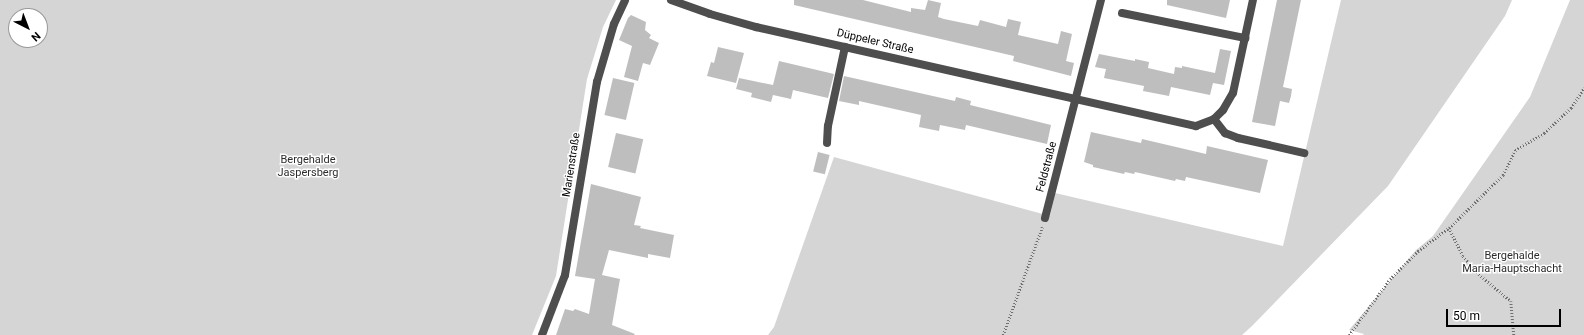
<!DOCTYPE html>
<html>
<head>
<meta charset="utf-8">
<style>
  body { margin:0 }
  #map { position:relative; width:1584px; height:335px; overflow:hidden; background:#fff; font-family:Roboto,sans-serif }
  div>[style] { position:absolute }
  .green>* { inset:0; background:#d5d5d5 }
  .building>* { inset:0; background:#bebebe; transform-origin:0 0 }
  .path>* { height:2.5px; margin-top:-1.25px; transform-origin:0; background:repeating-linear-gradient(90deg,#707070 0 1px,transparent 0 3px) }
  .service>* { height:8px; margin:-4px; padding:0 4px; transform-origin:4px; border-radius:4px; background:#4e4e4e }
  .minor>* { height:8px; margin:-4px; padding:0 4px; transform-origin:4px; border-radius:4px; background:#4e4e4e }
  span { translate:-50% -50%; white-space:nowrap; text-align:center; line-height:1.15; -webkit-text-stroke:3px #fff; paint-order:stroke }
  .street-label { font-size:11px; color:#000 }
  .park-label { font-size:11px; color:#2c2c2c }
  .north { position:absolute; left:8px; top:8px; width:40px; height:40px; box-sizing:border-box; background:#fff; border:1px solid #999; border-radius:50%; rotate:138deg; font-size:11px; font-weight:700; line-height:16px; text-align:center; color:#000 }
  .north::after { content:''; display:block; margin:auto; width:14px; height:18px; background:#000; clip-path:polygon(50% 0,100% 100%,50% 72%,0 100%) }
  .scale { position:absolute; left:1446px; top:309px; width:115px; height:18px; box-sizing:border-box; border:2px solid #000; border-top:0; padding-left:5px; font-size:12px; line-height:14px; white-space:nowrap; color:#000; -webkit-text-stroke:3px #fff; paint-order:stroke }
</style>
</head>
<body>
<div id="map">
  <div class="green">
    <i style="clip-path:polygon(evenodd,0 0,616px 0,603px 27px,587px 79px,556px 276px,532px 335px,0 335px,0 0,16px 16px,40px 16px,40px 40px,16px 40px,16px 16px)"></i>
    <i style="clip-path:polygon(1341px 0,1512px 0,1505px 16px,1388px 186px,1252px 326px,1242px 335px,768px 335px,774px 327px,834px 157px,1050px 216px,1055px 193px,1283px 246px)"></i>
    <i style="clip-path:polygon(1570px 0,1584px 0,1584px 335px,1363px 335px,1364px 334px,1349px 330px,1416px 250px,1433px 236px,1530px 97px)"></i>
  </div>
  <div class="building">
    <i style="clip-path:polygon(794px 0,863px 0,911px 12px,911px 8px,925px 10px,928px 0,941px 3px,938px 17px,944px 19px,978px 26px,980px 20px,1006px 27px,1008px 19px,1021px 22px,1018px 35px,1058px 44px,1061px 31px,1072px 34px,1066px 61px,1074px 63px,1071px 76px,1013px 61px,1014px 56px,794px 5px)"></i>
    <i style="clip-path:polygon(1167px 0,1230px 0,1226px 18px,1167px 5px)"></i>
    <i style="clip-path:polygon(1277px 0,1301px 0,1283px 87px,1292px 89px,1291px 96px,1289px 103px,1280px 101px,1275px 126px,1252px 122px)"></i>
    <i style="clip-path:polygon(631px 15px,646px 22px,645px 30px,651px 35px,649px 38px,659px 43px,650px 65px,643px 63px,638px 81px,624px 77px,632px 46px,619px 40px,628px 18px)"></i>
    <i style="clip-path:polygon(718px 47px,744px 53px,736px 83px,707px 76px,711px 62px,714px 63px)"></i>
    <i style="clip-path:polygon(1220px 49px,1231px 51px,1224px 85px,1213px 83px,1210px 95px,1171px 87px,1169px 96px,1143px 91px,1144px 86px,1104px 78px,1106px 69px,1095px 67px,1099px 54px,1135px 61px,1135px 59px,1149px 62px,1148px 68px,1174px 74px,1175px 67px,1182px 68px,1182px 66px,1215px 73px)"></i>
    <i style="clip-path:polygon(779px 61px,834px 74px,828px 98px,793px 90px,791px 99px,773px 95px,771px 102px,751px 97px,752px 93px,736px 89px,739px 78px,773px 85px)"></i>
    <i style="clip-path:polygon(844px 76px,955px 101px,956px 97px,971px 101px,970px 105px,1051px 125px,1047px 144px,966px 125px,965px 130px,940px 125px,939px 131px,919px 127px,921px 115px,859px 101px,859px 105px,839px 101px)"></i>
    <i style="left:613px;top:78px;width:22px;height:38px;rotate:13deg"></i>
    <i style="clip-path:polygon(1091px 132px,1141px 143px,1142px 139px,1206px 154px,1207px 146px,1268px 160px,1260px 193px,1186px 177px,1185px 181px,1176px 179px,1175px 181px,1135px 172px,1134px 174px,1125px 172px,1124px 174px,1093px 167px,1093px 165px,1084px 162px)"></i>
    <i style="left:616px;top:133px;width:28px;height:35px;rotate:13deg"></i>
    <i style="left:818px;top:152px;width:12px;height:20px;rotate:14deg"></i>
    <i style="clip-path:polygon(591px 184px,641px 197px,634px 225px,641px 226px,640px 228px,674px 235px,670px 258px,648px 254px,648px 258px,609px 250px,602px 275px,620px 279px,612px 325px,635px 334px,634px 335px,556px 335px,565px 309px,573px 311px,575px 309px,589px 314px,595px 279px,575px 276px)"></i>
  </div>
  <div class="path">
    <i style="left:1449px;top:228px;width:31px;rotate:63deg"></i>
    <i style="left:1463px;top:256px;width:27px;rotate:48deg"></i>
    <i style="left:1481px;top:276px;width:39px;rotate:40deg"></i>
    <i style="left:1511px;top:301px;width:34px;rotate:85deg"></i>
    <i style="left:1003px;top:335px;width:115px;rotate:-70.1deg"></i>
    <i style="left:1349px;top:335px;width:69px;rotate:-53.8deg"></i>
    <i style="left:1390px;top:279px;width:40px;rotate:-45deg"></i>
    <i style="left:1418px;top:251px;width:39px;rotate:-37deg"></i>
    <i style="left:1449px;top:228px;width:76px;rotate:-44.5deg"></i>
    <i style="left:1503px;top:175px;width:28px;rotate:-64deg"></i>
    <i style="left:1515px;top:150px;width:34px;rotate:-30deg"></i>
    <i style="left:1544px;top:133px;width:37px;rotate:-43deg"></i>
    <i style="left:1571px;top:108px;width:24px;rotate:-57deg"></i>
  </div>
  <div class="service">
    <i style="left:827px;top:143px;width:17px;rotate:-87deg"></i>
    <i style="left:828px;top:126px;width:81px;rotate:-77.9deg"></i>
  </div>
  <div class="minor">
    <i style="left:671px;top:0;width:41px;rotate:19.7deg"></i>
    <i style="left:710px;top:14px;width:48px;rotate:15.8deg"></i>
    <i style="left:756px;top:27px;width:451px;rotate:12.7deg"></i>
    <i style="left:1196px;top:126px;width:19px;rotate:-21deg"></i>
    <i style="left:1214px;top:119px;width:13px;rotate:-45deg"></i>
    <i style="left:1223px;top:110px;width:20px;rotate:-60deg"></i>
    <i style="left:1233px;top:93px;width:95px;rotate:-77.9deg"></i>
    <i style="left:1122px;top:13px;width:126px;rotate:11.5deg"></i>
    <i style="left:1214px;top:119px;width:18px;rotate:52deg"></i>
    <i style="left:1225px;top:133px;width:14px;rotate:21deg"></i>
    <i style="left:1238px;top:138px;width:68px;rotate:12.8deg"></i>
    <i style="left:1045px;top:218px;width:225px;rotate:-75.6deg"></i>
    <i style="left:542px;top:335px;width:64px;rotate:-69deg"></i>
    <i style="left:565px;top:275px;width:196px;rotate:-80.6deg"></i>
    <i style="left:597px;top:82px;width:60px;rotate:-73.7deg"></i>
    <i style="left:614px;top:24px;width:26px;rotate:-65deg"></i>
  </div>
  <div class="street-label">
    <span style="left:875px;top:42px;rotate:13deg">Düppeler Straße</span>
    <span style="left:572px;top:165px;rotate:-81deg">Marienstraße</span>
    <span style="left:1047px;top:167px;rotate:-75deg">Feldstraße</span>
  </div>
  <div class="park-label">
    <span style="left:308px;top:167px">Bergehalde<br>Jaspersberg</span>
    <span style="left:1512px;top:263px">Bergehalde<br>Maria-Hauptschacht</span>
  </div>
  <div class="north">N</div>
  <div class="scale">50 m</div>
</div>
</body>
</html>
